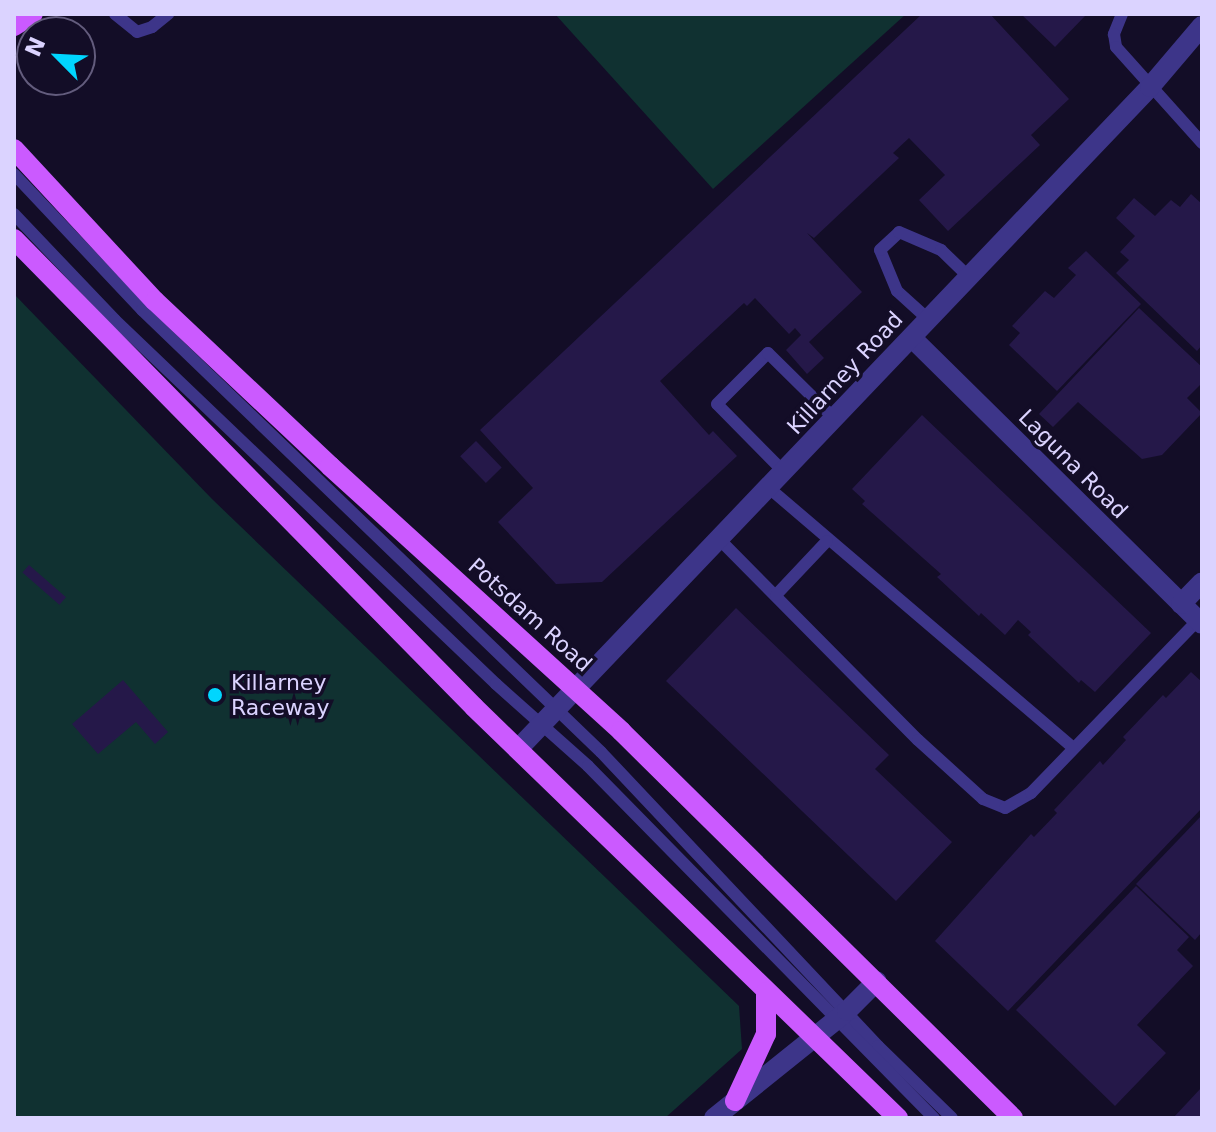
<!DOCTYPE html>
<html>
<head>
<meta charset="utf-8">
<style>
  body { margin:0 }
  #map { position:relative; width:1216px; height:1132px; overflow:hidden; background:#130d27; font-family:"DejaVu Sans",sans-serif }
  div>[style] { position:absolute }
  .green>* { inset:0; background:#103131 }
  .building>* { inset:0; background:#251849; transform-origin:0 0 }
  .service>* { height:12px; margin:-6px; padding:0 6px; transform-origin:6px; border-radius:6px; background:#3d3589 }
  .minor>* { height:20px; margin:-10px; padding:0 10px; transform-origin:10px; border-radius:10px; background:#3d3589 }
  .primary>* { height:20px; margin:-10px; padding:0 10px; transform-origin:10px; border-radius:10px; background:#cb5aff }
  .dots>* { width:22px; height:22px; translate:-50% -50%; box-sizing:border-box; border:4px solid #130d27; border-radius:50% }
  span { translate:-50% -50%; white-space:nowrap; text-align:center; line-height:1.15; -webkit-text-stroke:7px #130d27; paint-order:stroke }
  .street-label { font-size:22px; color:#dbd3ff }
  .poi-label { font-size:22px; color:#dbd3ff }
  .left { translate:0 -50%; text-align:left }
  .frame { position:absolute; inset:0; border:16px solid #dbd3ff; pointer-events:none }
  .north { position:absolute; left:16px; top:16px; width:80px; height:80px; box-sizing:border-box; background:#130d27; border:2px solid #635c7d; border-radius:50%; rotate:294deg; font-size:22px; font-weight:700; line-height:32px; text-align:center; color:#dbd3ff }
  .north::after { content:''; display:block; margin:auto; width:28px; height:36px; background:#00d6fe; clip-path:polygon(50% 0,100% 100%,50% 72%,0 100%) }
</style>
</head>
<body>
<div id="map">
  <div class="green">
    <i style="clip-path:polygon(555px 14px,906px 14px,713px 189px)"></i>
    <i style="clip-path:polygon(14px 294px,212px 499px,739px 1006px,742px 1049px,665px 1118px,14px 1118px)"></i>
  </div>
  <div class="building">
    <i style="clip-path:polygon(922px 14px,990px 14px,1069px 99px,1031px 135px,1040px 145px,948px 231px,919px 200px,945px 175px,909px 138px,893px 153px,899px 158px,814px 238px,807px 233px,862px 292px,809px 342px,824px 358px,807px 374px,786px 350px,801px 335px,795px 328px,789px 334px,755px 298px,747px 306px,744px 303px,660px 381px,709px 435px,713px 431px,737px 456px,602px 582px,556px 584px,498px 522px,533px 488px,480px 430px)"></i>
    <i style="clip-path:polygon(1021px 14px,1087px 14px,1055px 47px)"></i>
    <i style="clip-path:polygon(1191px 194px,1202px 204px,1202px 345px,1197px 351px,1116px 273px,1129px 260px,1120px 252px,1135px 236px,1116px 218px,1134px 198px,1155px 216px,1171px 200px,1180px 207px)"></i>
    <i style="clip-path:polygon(1086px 251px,1141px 304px,1057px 391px,1009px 345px,1020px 333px,1012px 326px,1045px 291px,1054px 298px,1076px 275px,1068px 268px)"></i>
    <i style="clip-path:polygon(1139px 308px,1202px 367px,1202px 383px,1187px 398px,1202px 413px,1162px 455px,1142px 459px,1078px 402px,1053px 427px,1039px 414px)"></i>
    <i style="clip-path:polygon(922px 415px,1151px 633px,1095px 692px,1081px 680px,1079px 683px,1028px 635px,1031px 632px,1018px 620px,1005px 635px,981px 613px,979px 616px,937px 577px,941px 574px,862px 504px,865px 501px,852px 489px)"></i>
    <i style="left:476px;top:441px;width:37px;height:22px;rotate:46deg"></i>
    <i style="left:29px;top:565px;width:49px;height:10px;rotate:41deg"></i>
    <i style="clip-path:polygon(736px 608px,889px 755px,875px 769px,952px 842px,896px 901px,666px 681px)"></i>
    <i style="clip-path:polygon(1191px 672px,1202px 682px,1202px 808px,1008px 1011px,935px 941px,1031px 834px,1034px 837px,1057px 813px,1054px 810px,1100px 761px,1103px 765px,1126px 740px,1123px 737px,1163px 695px,1166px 698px)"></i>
    <i style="clip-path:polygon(123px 680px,168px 732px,155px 744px,136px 722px,98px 754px,72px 724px)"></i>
    <i style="clip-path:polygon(1202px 815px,1202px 932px,1195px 940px,1136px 884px)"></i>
    <i style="clip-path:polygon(1136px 886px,1189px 937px,1177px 950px,1193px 966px,1137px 1025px,1166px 1053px,1115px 1106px,1016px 1010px)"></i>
    <i style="clip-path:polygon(1202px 1087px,1202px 1118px,1173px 1118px)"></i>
  </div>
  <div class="service">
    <i style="left:115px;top:14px;width:28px;rotate:39deg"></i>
    <i style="left:137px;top:32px;width:16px;rotate:-18deg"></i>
    <i style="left:152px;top:27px;width:21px;rotate:-39deg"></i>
    <i style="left:1122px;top:14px;width:22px;rotate:112deg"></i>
    <i style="left:1114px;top:34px;width:13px;rotate:81deg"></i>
    <i style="left:1116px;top:47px;width:129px;rotate:48.1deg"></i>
    <i style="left:14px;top:174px;width:187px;rotate:46.7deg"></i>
    <i style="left:142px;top:310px;width:637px;rotate:43.92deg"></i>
    <i style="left:601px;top:752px;width:404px;rotate:46.7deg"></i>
    <i style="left:878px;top:1046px;width:103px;rotate:44.2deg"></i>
    <i style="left:14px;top:214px;width:146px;rotate:46.4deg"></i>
    <i style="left:115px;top:320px;width:527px;rotate:43.69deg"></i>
    <i style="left:496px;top:684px;width:123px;rotate:41.7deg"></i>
    <i style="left:588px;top:766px;width:494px;rotate:45.5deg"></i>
    <i style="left:929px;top:320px;width:43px;rotate:-137.8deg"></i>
    <i style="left:897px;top:291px;width:44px;rotate:-112.5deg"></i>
    <i style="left:880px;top:250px;width:26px;rotate:-43deg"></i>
    <i style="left:899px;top:232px;width:46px;rotate:23.2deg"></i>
    <i style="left:941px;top:250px;width:39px;rotate:44deg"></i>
    <i style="left:784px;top:472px;width:95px;rotate:-134.6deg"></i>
    <i style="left:717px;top:404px;width:72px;rotate:-45deg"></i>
    <i style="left:768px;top:353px;width:94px;rotate:44.6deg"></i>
    <i style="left:769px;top:488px;width:400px;rotate:40.5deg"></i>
    <i style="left:720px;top:540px;width:281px;rotate:45.3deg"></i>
    <i style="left:918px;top:740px;width:88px;rotate:42.2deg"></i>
    <i style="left:983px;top:799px;width:24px;rotate:22deg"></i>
    <i style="left:1005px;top:808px;width:30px;rotate:-30deg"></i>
    <i style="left:1031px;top:793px;width:240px;rotate:-46deg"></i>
    <i style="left:776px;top:595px;width:74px;rotate:-46.6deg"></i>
  </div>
  <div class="minor">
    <i style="left:912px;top:338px;width:407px;rotate:44.6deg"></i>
    <i style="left:1181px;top:604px;width:30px;rotate:-46deg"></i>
    <i style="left:519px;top:748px;width:914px;rotate:-46.33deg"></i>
    <i style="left:1150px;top:87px;width:80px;rotate:-49.6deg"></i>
    <i style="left:714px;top:1118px;width:171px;rotate:-38.8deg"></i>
    <i style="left:847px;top:1011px;width:42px;rotate:-45deg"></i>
  </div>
  <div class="primary">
    <i style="left:14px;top:26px;width:22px;rotate:-32deg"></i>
    <i style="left:14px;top:149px;width:207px;rotate:47.2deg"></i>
    <i style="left:155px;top:301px;width:241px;rotate:43.3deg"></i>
    <i style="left:330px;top:466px;width:394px;rotate:42.3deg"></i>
    <i style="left:621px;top:731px;width:551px;rotate:44.63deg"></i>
    <i style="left:14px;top:239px;width:656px;rotate:45.49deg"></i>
    <i style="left:474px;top:707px;width:591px;rotate:44.11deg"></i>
    <i style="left:735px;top:1101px;width:74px;rotate:-65.2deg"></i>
    <i style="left:766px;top:1034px;width:42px;rotate:-90deg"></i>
  </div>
  <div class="dots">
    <i style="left:215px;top:695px;background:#00d6fe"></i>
  </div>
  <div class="street-label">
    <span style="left:845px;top:373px;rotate:-47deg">Killarney Road</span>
    <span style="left:1073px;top:464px;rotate:45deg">Laguna Road</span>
    <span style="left:530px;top:615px;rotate:42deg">Potsdam Road</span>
  </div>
  <div class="poi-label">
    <span class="left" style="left:231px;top:695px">Killarney<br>Raceway</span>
  </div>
  <div class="frame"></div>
  <div class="north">N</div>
</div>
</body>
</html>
